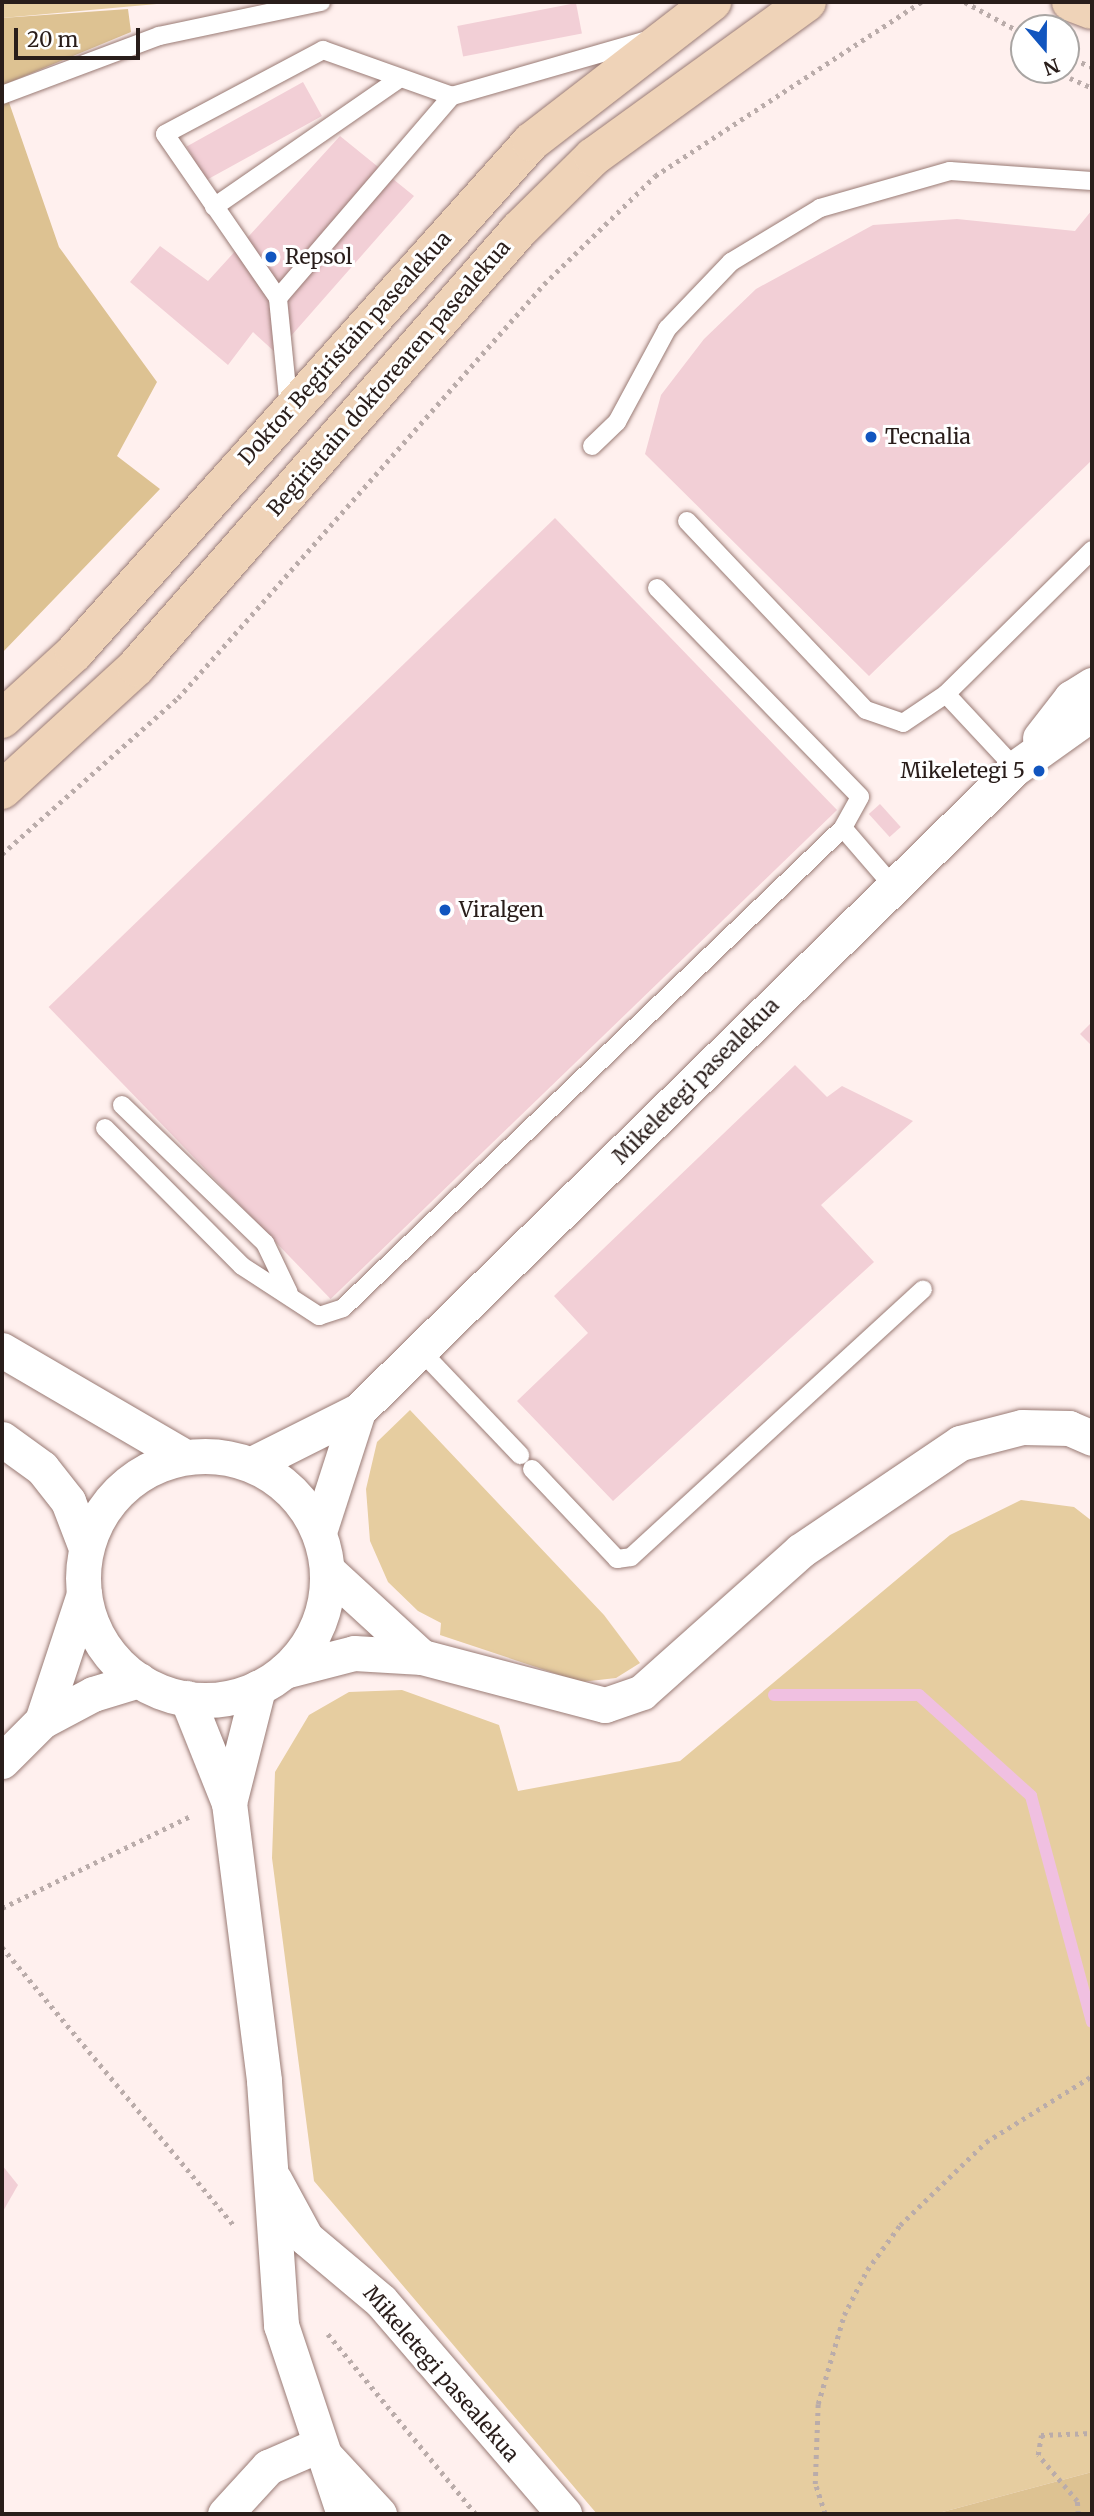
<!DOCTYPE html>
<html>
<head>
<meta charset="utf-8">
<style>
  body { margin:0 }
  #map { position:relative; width:1094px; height:2516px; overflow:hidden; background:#fff0ee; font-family:Merriweather,serif }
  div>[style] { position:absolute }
  .green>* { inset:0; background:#e6cda0 }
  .forest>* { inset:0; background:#ddc292 }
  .stream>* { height:12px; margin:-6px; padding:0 6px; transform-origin:6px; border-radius:6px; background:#f0c0e1 }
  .building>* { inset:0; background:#f2cfd6; transform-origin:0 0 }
  .path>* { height:4.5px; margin-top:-2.25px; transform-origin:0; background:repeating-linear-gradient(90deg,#baacaa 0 3.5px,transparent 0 8.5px) }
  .roads { filter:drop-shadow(0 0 2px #9a7b75) drop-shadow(0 0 2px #9a7b75) }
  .lane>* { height:18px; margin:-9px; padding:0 9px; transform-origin:9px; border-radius:9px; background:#fff }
  .street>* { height:35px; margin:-17.5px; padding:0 17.5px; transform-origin:17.5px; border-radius:17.5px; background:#fff }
  .street>.ring { margin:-17.5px; padding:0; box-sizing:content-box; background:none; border:35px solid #fff; border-radius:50% }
  .secondary>* { height:38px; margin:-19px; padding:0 19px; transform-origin:19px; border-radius:19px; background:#efd3b8 }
  .dots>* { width:19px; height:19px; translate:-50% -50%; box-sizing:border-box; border:4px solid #fff; border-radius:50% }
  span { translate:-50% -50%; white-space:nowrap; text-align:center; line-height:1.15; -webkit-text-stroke:6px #fff; paint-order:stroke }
  .poi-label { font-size:21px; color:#291d1a }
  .left { translate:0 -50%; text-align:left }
  .right { translate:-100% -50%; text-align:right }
  .street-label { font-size:21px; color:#291d1a }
  .frame { position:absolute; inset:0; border:4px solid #291d1a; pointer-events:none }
  .north { position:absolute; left:1010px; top:14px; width:70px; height:70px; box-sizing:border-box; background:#fff; border:2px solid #a9a5a3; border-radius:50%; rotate:160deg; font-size:19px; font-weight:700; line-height:28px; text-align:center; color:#291d1a }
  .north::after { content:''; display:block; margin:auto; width:24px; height:32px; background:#1155bf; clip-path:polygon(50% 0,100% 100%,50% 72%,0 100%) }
  .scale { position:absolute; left:14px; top:28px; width:126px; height:32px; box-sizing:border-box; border:4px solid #291d1a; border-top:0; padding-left:9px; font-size:21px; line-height:24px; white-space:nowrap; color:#291d1a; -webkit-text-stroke:5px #fff; paint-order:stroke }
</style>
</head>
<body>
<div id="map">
  <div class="green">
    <i style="clip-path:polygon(2px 2px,179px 2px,2px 18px)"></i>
    <i style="clip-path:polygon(410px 1410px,604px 1615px,640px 1663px,616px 1678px,581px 1682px,440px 1635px,441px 1623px,418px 1611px,388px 1582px,370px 1541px,366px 1489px,377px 1442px)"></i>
    <i style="clip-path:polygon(1021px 1500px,1074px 1507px,1092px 1521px,1092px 2472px,935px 2514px,597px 2514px,314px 2181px,272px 1858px,275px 1772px,309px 1715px,349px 1692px,402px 1690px,499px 1725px,518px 1791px,680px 1761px,950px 1535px)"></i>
  </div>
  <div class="forest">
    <i style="clip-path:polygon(128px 9px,131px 32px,3px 85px,59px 247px,157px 382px,117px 456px,160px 489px,2px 653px,2px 18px)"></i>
    <i style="clip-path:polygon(1092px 2472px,1092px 2514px,935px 2514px)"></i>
  </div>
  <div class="stream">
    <i style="left:774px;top:1695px;width:145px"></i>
    <i style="left:919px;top:1695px;width:151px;rotate:42deg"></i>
    <i style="left:1031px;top:1796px;width:234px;rotate:74.9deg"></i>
  </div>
  <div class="building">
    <i style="left:576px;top:3px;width:31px;height:121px;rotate:79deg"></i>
    <i style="left:303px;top:82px;width:39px;height:133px;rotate:61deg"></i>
    <i style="clip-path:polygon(340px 136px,414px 196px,276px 353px,253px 332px,228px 365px,130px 282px,160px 246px,208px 281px)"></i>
    <i style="clip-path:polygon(1092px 210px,1092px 460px,869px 676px,645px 454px,661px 395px,704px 339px,756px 289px,873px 225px,957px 219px,1075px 231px)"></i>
    <i style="left:555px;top:518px;width:406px;height:704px;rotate:46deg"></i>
    <i style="left:880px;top:804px;width:31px;height:15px;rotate:48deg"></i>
    <i style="clip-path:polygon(1092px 1022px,1092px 1046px,1080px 1034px)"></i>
    <i style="clip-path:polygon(795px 1065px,827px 1097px,842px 1086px,913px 1121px,821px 1205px,874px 1262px,613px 1501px,517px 1401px,588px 1333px,554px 1296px)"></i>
    <i style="clip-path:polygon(2px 2165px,18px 2185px,2px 2213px)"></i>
  </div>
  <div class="path">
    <i style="left:965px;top:2px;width:67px;rotate:28.5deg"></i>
    <i style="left:1066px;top:56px;width:28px;rotate:23deg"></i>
    <i style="left:1070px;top:78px;width:24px;rotate:24deg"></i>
    <i style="left:2px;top:854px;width:235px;rotate:-41.6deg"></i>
    <i style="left:178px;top:698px;width:553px;rotate:-48.52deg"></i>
    <i style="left:544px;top:284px;width:155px;rotate:-44.2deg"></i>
    <i style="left:655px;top:176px;width:318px;rotate:-33.2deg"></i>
    <i style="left:2px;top:1908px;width:212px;rotate:-26deg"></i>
    <i style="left:2px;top:1947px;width:361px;rotate:50.2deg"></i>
    <i style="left:328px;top:2334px;width:233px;rotate:50.6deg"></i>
    <i style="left:825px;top:2514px;width:32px;rotate:-108deg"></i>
    <i style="left:815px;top:2484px;width:80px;rotate:-87.9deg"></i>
    <i style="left:818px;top:2404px;width:93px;rotate:-73.7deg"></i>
    <i style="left:844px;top:2315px;width:51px;rotate:-62.9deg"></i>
    <i style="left:867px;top:2270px;width:56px;rotate:-53.7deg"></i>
    <i style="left:900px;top:2225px;width:120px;rotate:-44deg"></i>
    <i style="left:986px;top:2142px;width:125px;rotate:-31.9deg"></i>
    <i style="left:1078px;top:2514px;width:13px;rotate:-94deg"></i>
    <i style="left:1077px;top:2501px;width:60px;rotate:-130.3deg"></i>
    <i style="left:1038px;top:2455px;width:20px;rotate:-81deg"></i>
    <i style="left:1041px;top:2435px;width:51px;rotate:-2.2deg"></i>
  </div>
  <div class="roads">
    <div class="lane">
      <i style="left:2px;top:95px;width:168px;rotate:-20.6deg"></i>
      <i style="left:159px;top:36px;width:166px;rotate:-11.9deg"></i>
      <i style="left:214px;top:207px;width:226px;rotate:-34.7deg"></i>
      <i style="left:278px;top:298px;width:267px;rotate:-49.3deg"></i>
      <i style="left:452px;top:96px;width:200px;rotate:-16deg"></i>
      <i style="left:289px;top:409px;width:112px;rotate:-95.7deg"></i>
      <i style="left:278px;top:298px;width:199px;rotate:-124.6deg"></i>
      <i style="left:165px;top:134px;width:179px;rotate:-28deg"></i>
      <i style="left:323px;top:50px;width:137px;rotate:19.6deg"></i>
      <i style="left:592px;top:446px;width:35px;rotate:-44deg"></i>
      <i style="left:617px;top:422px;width:106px;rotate:-61.7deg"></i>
      <i style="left:667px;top:329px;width:93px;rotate:-46.3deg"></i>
      <i style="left:731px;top:262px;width:104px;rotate:-31.2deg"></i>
      <i style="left:820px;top:208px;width:135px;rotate:-15.9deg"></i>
      <i style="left:950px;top:171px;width:142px;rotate:4deg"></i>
      <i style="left:687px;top:521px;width:260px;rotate:46.6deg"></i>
      <i style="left:866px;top:710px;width:39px;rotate:19deg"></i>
      <i style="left:903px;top:723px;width:52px;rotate:-34deg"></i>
      <i style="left:946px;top:694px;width:205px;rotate:-44.6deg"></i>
      <i style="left:657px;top:588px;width:291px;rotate:45.8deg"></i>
      <i style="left:860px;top:797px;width:35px;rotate:119deg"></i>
      <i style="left:843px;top:828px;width:77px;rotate:49.2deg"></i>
      <i style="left:946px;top:694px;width:101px;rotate:47deg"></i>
      <i style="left:122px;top:1105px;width:199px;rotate:44deg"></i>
      <i style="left:265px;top:1243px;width:55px;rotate:64.4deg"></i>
      <i style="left:105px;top:1128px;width:194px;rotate:45.2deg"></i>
      <i style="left:242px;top:1266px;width:92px;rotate:33deg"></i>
      <i style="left:319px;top:1316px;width:25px;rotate:-18deg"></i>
      <i style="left:343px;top:1308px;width:693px;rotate:-43.83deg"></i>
      <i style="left:421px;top:1351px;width:144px;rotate:46.4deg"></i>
      <i style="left:532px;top:1469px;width:124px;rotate:46.6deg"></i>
      <i style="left:617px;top:1559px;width:14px;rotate:-8deg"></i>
      <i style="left:631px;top:1557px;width:396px;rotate:-42.5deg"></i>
    </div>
    <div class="street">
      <i style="left:1040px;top:738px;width:51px;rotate:-52.2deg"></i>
      <i style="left:1071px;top:698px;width:25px;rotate:-32deg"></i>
      <i style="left:2px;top:1350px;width:212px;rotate:30.3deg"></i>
      <i style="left:2px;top:1439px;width:49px;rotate:35.9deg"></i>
      <i style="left:42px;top:1468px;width:42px;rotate:51.8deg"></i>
      <i style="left:68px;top:1501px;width:50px;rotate:69deg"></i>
      <i class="ring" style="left:83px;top:1456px;width:209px;height:209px"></i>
      <i style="left:252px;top:1464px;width:119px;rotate:-26.6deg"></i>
      <i style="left:358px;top:1411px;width:919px;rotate:-44.38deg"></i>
      <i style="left:1015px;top:768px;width:95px;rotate:-35.5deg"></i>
      <i style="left:319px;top:1532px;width:127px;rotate:-72.1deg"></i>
      <i style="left:328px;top:1571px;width:127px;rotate:42.5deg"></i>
      <i style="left:284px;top:1671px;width:72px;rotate:-14.4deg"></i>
      <i style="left:354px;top:1653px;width:68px;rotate:3.4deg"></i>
      <i style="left:422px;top:1657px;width:189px;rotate:14.7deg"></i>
      <i style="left:605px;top:1705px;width:39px;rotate:-19deg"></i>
      <i style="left:642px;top:1692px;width:212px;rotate:-41.7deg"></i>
      <i style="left:800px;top:1551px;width:193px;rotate:-34deg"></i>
      <i style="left:960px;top:1443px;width:64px;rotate:-14.5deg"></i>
      <i style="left:1022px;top:1427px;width:47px;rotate:1.2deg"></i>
      <i style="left:1069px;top:1428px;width:25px;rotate:23deg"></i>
      <i style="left:187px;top:1698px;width:113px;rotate:68.2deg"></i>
      <i style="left:229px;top:1803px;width:280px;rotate:82.8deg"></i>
      <i style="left:264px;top:2081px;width:245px;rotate:86deg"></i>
      <i style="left:281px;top:2325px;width:199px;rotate:71.6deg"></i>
      <i style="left:42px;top:1721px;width:134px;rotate:-71.7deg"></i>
      <i style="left:2px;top:1761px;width:57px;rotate:-45deg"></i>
      <i style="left:42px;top:1721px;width:58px;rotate:-27.9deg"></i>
      <i style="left:93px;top:1694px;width:48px;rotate:-16.9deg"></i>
      <i style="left:229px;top:1803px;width:119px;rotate:-75.8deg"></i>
      <i style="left:274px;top:2179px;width:67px;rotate:61.5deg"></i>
      <i style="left:306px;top:2238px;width:98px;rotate:40deg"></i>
      <i style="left:381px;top:2301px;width:281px;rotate:49.3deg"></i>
      <i style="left:225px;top:2514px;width:64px;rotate:-47.5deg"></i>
      <i style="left:268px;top:2467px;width:52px;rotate:-23.6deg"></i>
      <i style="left:316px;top:2446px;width:93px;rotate:47.2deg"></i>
    </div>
    <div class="secondary">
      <i style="left:1071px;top:2px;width:22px;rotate:21deg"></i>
      <i style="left:2px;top:719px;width:98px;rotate:-42.5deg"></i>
      <i style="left:74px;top:653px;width:686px;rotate:-48.19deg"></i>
      <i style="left:531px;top:142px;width:229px;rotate:-37.7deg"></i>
      <i style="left:2px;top:790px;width:182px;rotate:-42.5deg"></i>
      <i style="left:136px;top:667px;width:581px;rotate:-48.77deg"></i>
      <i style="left:519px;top:230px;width:104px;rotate:-44.6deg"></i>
      <i style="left:593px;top:157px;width:264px;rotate:-35.9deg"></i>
    </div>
  </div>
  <div class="dots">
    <i style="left:271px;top:257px;background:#1155bf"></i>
    <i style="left:871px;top:437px;background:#1155bf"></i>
    <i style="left:1039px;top:771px;background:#1155bf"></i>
    <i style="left:445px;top:910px;background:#1155bf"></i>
  </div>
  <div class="poi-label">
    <span class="left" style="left:285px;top:257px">Repsol</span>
    <span class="left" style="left:885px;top:437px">Tecnalia</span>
    <span class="right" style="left:1025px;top:771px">Mikeletegi 5</span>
    <span class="left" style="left:459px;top:910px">Viralgen</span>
  </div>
  <div class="street-label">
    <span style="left:345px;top:348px;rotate:-48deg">Doktor Begiristain pasealekua</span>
    <span style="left:389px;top:378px;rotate:-49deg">Begiristain doktorearen pasealekua</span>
    <span style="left:696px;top:1081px;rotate:-45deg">Mikeletegi pasealekua</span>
    <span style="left:441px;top:2374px;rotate:49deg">Mikeletegi pasealekua</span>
  </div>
  <div class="frame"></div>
  <div class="north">N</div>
  <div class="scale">20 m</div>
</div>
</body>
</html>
